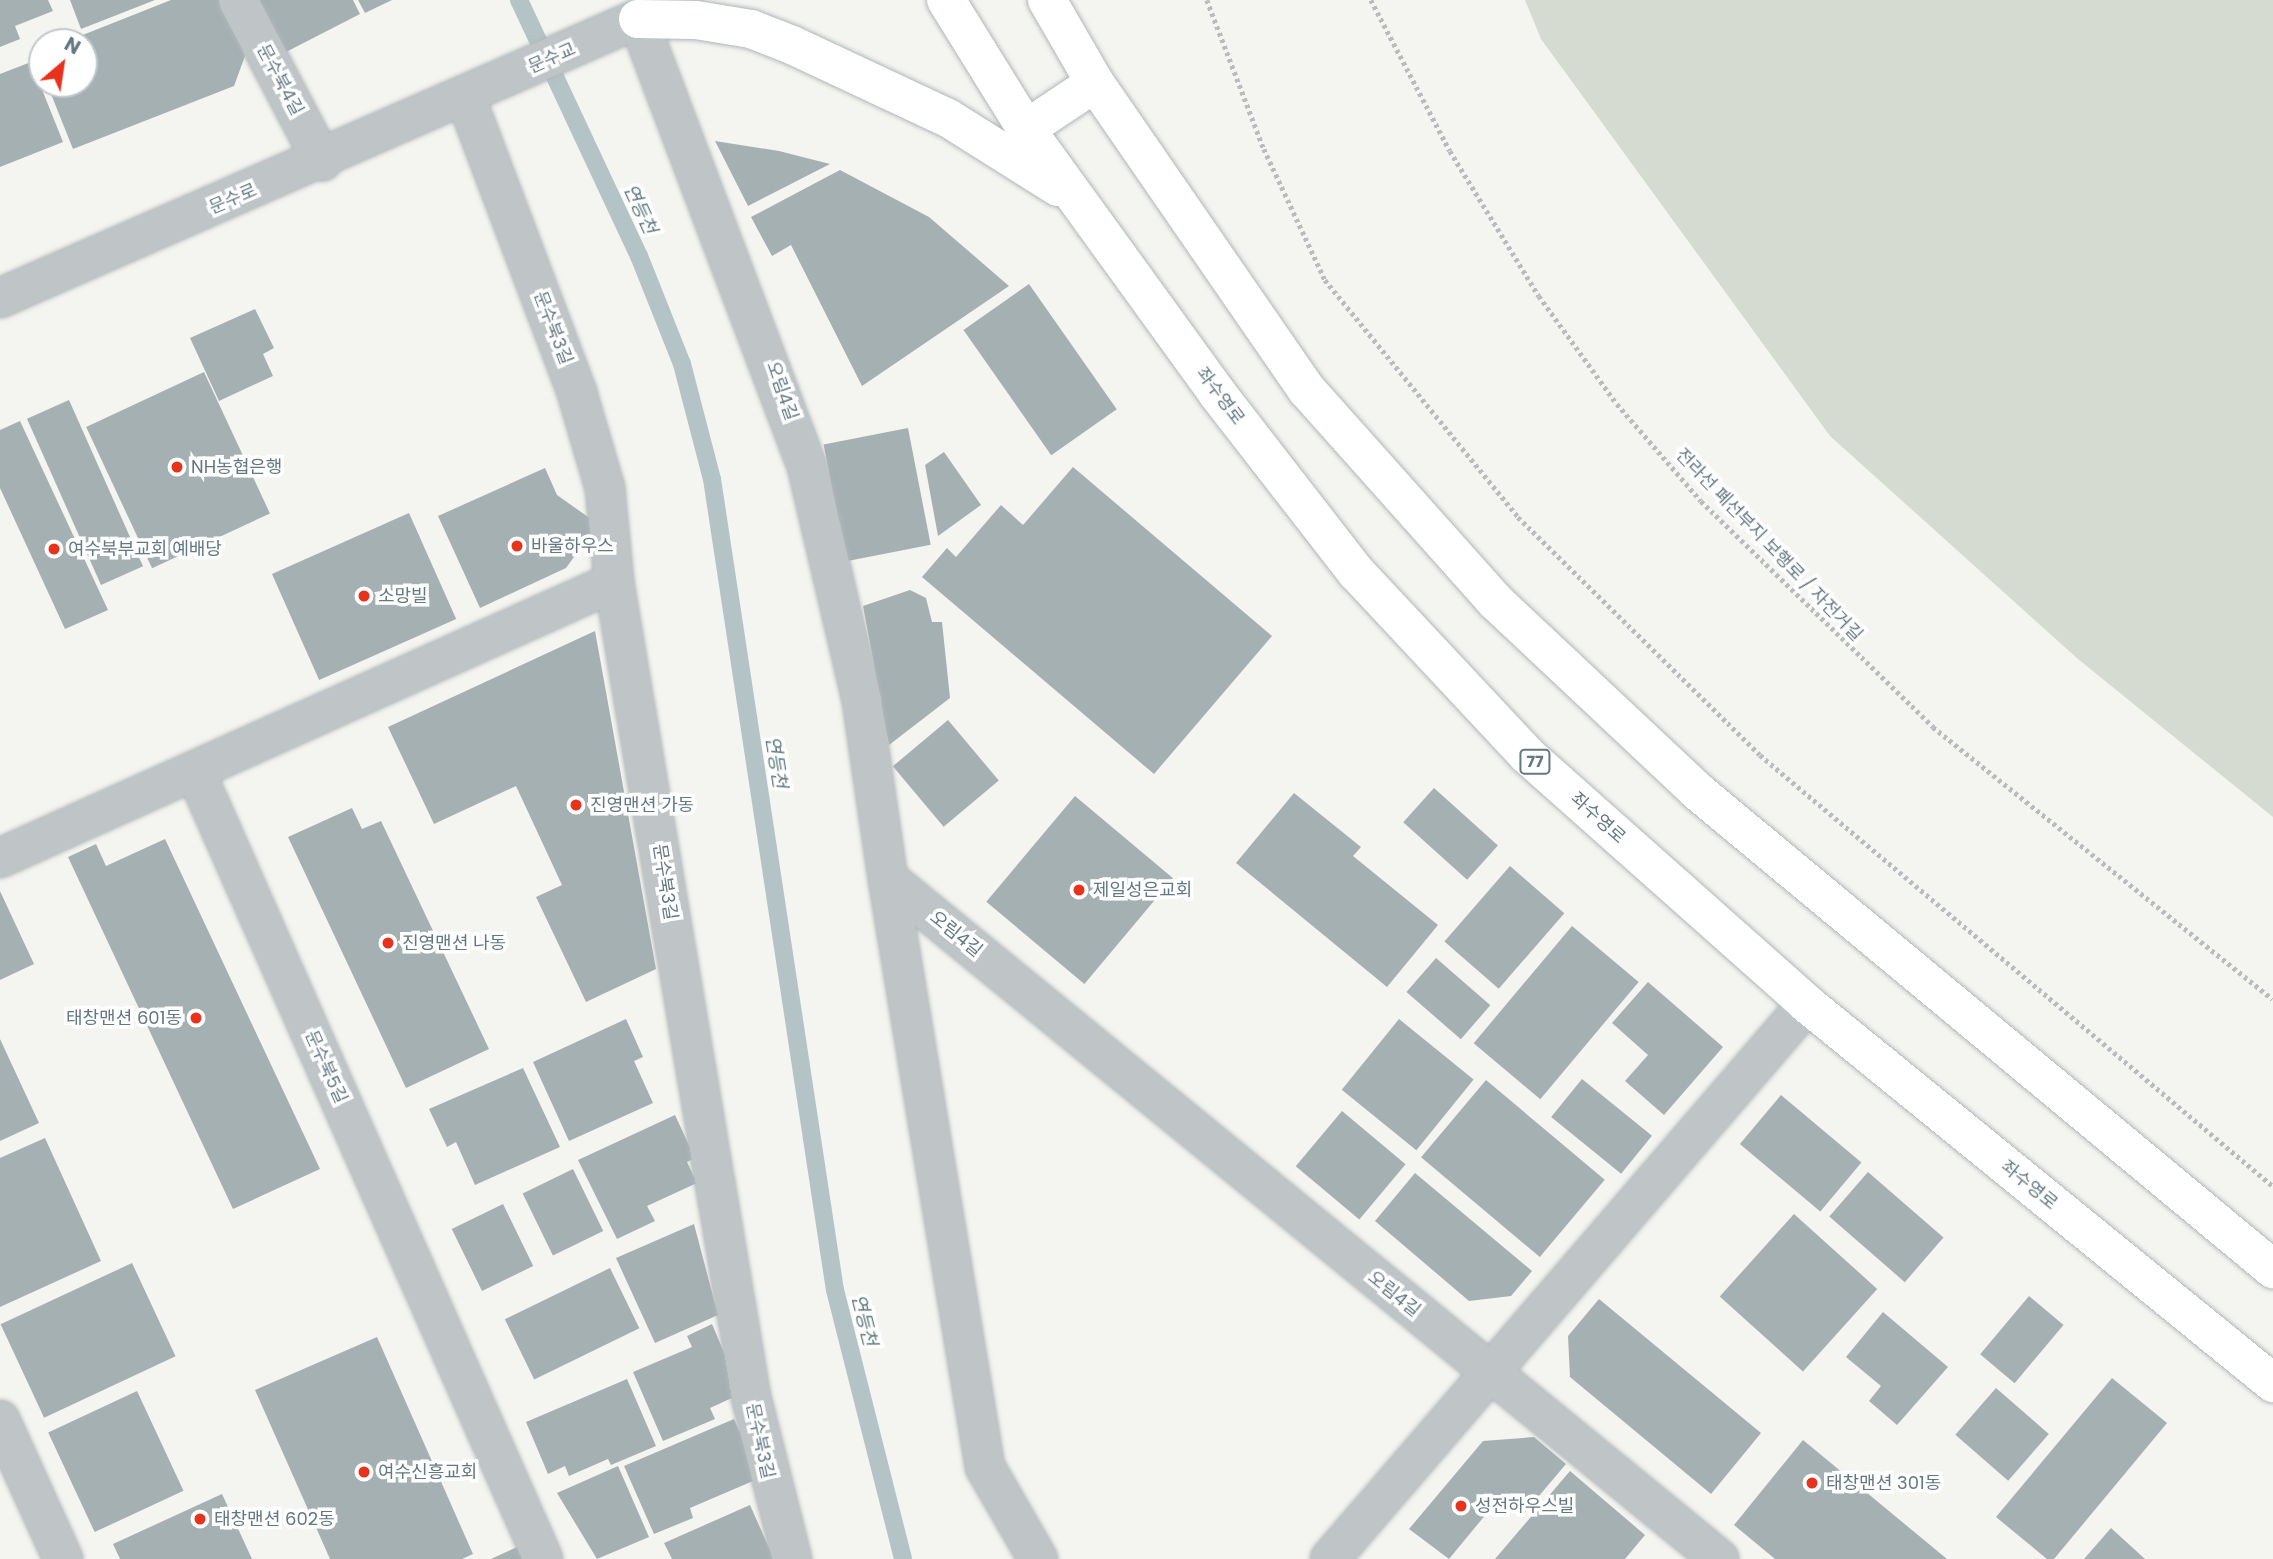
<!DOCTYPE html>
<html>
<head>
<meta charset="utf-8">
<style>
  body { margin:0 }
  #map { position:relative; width:2273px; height:1559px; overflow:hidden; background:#f4f4f0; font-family:Poppins,"Noto Sans KR",sans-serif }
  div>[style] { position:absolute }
  .green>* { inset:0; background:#d6dbd1 }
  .stream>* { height:18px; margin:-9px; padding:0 9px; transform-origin:9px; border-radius:9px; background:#b4c4c6 }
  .building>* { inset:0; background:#a5b0b3; transform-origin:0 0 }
  .path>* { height:4.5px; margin-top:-2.25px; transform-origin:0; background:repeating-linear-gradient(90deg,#b9bcbe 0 3.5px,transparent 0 7px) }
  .roads { filter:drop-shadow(0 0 2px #b0b6b9) drop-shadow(0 0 2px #b0b6b9) }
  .minor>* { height:38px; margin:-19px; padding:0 19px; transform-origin:19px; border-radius:19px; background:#bfc4c6 }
  .major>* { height:38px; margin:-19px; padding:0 19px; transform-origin:19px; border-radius:19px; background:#fff }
  .dots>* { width:19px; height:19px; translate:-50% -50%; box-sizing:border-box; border:4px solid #fff; border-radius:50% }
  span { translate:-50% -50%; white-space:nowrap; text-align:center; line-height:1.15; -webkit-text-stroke:7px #fff; paint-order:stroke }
  .shield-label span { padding:2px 5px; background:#fff; border:2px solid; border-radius:5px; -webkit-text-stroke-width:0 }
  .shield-label { font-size:16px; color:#627882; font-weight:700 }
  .street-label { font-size:18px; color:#627882 }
  .poi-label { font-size:18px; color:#627882 }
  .left { translate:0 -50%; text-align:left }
  .right { translate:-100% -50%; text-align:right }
  .water-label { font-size:19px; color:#5e7b7f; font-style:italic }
  .north { position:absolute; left:28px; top:28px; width:70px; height:70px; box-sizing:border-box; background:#fff; border:2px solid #c0c9cd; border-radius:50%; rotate:29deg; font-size:19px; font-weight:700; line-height:28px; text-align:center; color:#627882 }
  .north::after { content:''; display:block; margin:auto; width:24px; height:32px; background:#e8321c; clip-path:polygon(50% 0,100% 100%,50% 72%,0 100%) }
</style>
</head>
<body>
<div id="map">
  <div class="green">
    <i style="clip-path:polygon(1525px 0,2273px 0,2273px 817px,2078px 659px,1830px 436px,1541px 39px)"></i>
  </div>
  <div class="stream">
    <i style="left:519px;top:0;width:283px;rotate:64.9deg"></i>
    <i style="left:639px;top:256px;width:116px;rotate:68.3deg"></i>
    <i style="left:682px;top:364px;width:119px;rotate:75.4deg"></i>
    <i style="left:712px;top:479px;width:820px;rotate:81.38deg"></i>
    <i style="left:835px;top:1290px;width:277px;rotate:75.8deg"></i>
  </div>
  <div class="building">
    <i style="clip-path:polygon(0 0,48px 0,53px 11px,15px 26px,20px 39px,0 47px)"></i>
    <i style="clip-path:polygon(70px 0,155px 0,81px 29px)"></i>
    <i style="clip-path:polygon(171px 0,223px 0,245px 56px,234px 86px,73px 149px,47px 84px,84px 84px,84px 42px,65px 42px)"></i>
    <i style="clip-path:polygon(259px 0,353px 0,360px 14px,286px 52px)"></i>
    <i style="clip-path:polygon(358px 0,392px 0,365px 13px)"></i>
    <i style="clip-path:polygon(31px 62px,63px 142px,0 167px,0 74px)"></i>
    <i style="clip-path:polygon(715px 141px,779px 151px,830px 164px,748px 206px)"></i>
    <i style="clip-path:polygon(840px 170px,929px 217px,1009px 286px,862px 386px,791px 245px,772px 256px,751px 217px)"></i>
    <i style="left:1029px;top:284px;width:153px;height:80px;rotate:55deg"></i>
    <i style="clip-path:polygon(255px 309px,274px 348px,263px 354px,273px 376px,219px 401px,190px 338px)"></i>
    <i style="left:204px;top:372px;width:156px;height:130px;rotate:65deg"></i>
    <i style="left:69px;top:400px;width:182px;height:46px;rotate:66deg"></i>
    <i style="clip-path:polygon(20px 421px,108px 610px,65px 629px,0 488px,0 430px)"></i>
    <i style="left:908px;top:428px;width:119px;height:86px;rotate:79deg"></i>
    <i style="clip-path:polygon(944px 452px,981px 505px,938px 536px,925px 465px)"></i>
    <i style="clip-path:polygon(1073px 467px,1272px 636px,1154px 774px,922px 577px,947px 548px,956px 557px,1001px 505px,1023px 525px)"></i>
    <i style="clip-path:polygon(545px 468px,557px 495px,598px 524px,566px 568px,480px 608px,438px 516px)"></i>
    <i style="left:409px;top:513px;width:116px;height:150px;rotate:66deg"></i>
    <i style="clip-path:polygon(910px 590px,926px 598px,932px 622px,942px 622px,950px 698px,889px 745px,863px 606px)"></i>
    <i style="clip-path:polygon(595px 631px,656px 969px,586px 1002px,536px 897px,562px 885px,516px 786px,434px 824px,388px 727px)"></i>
    <i style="left:948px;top:720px;width:79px;height:72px;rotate:50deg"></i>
    <i style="left:1434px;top:788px;width:86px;height:46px;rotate:42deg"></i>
    <i style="clip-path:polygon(1294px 793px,1361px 847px,1353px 856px,1438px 925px,1387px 987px,1236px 863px)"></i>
    <i style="left:1075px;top:796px;width:128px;height:138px;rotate:40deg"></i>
    <i style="clip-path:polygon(352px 808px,362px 829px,381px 821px,489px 1049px,406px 1088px,288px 837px)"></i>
    <i style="clip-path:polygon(165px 839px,320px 1169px,233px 1209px,68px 857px,96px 844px,106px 866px)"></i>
    <i style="left:1510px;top:866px;width:72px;height:100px;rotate:41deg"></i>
    <i style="clip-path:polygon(0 891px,34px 964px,0 980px)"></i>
    <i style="left:1572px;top:926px;width:87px;height:153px;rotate:40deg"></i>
    <i style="left:1436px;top:958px;width:72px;height:45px;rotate:41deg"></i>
    <i style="clip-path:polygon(1648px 982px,1723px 1047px,1664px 1115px,1625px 1081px,1648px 1055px,1612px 1023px)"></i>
    <i style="clip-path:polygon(626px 1019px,643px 1057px,634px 1061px,653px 1103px,569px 1141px,533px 1062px)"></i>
    <i style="left:1399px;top:1019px;width:96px;height:91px;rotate:39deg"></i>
    <i style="clip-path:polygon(0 1039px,39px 1123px,0 1141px)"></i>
    <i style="clip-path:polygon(523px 1068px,560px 1147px,475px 1185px,456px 1142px,447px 1147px,429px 1109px)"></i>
    <i style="left:1582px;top:1079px;width:90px;height:49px;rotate:39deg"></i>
    <i style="left:1486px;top:1080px;width:155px;height:101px;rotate:40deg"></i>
    <i style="left:1781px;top:1095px;width:105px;height:64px;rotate:40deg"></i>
    <i style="left:1342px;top:1111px;width:83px;height:72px;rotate:40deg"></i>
    <i style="clip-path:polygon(675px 1115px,695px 1158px,687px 1162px,697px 1183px,647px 1206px,655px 1221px,617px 1239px,578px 1160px)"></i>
    <i style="clip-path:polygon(45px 1138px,101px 1261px,0 1307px,0 1158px)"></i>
    <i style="left:573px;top:1169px;width:69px;height:56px;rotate:64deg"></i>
    <i style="left:1868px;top:1172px;width:100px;height:59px;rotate:41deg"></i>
    <i style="clip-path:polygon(1415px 1173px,1532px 1271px,1511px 1296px,1469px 1301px,1375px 1221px)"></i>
    <i style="left:503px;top:1204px;width:69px;height:57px;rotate:64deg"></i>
    <i style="left:1794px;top:1214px;width:112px;height:111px;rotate:42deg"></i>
    <i style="clip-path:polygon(694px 1224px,718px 1315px,655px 1343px,616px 1258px)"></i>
    <i style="left:132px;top:1263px;width:103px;height:145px;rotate:65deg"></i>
    <i style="left:610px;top:1268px;width:67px;height:117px;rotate:64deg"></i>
    <i style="left:2029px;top:1296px;width:45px;height:76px;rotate:40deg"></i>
    <i style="clip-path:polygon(1599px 1299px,1761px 1433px,1711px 1494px,1570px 1377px,1568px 1336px)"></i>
    <i style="clip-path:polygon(1883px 1312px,1948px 1367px,1897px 1425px,1869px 1401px,1881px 1386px,1846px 1357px)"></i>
    <i style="clip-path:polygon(712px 1324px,737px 1383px,729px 1386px,734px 1397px,710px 1408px,715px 1419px,663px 1441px,633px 1372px,692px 1347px,687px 1336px)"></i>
    <i style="clip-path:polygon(377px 1337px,473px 1554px,462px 1559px,330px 1559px,255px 1390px)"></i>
    <i style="clip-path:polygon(2112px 1378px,2167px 1423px,2054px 1559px,2047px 1559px,1996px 1517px)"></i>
    <i style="clip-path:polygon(627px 1379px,656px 1446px,611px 1465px,608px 1459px,569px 1476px,565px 1466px,548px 1474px,526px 1422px)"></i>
    <i style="left:1996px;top:1388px;width:70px;height:62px;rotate:41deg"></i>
    <i style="left:137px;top:1391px;width:110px;height:98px;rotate:65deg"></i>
    <i style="clip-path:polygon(734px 1419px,760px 1478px,690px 1508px,693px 1518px,654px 1534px,624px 1466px)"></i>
    <i style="clip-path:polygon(1534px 1437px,1566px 1464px,1523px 1515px,1501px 1496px,1449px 1559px,1409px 1529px,1483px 1441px)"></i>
    <i style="clip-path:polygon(1803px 1440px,1947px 1559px,1775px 1559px,1734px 1525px)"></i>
    <i style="clip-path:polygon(618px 1466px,649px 1537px,597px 1559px,557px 1493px)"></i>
    <i style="clip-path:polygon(1570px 1471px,1645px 1535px,1625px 1559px,1495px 1559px)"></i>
    <i style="clip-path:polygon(222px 1494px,252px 1559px,120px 1559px,113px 1544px)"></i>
    <i style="clip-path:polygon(750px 1505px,774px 1559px,672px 1559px,664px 1543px)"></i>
    <i style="clip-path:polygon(2111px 1528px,2145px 1559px,2084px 1559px)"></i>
    <i style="clip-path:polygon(517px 1547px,522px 1559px,491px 1559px)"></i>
  </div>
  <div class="path">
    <i style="left:1207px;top:0;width:160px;rotate:69.1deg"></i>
    <i style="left:1264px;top:149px;width:145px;rotate:65deg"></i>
    <i style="left:1325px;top:280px;width:306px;rotate:50.8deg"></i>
    <i style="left:1518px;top:517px;width:339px;rotate:44.5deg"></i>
    <i style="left:1760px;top:755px;width:670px;rotate:40.04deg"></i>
    <i style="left:1371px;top:0;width:170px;rotate:62.4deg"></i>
    <i style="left:1450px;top:151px;width:170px;rotate:58.5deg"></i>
    <i style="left:1539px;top:296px;width:133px;rotate:54.2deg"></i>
    <i style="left:1617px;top:404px;width:128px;rotate:49.1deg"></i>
    <i style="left:1701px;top:501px;width:324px;rotate:44.2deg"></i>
    <i style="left:1933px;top:727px;width:435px;rotate:38.7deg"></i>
  </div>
  <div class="roads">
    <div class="minor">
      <i style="left:238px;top:0;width:182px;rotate:62.4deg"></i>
      <i style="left:638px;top:19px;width:478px;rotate:69.3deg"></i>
      <i style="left:807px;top:466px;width:241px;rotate:76.8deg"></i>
      <i style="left:862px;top:701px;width:180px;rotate:81.7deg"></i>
      <i style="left:888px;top:879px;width:1074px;rotate:39.29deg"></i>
      <i style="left:465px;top:96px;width:317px;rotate:69.3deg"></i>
      <i style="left:577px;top:393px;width:99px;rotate:73.6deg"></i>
      <i style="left:605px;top:488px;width:94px;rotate:84.5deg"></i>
      <i style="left:614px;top:582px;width:826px;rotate:80.46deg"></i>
      <i style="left:751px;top:1397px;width:167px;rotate:75.8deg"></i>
      <i style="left:0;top:298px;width:743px;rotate:-23.63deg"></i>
      <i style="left:195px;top:771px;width:861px;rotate:66.17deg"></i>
      <i style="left:0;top:858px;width:673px;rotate:-24.2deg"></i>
      <i style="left:888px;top:879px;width:596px;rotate:80.63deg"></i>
      <i style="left:985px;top:1467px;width:106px;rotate:60.1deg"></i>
      <i style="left:0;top:1420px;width:153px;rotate:65.6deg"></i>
      <i style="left:1330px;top:1559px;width:732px;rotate:-49.32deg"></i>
    </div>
    <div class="major">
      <i style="left:946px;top:0;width:152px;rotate:58.2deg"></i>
      <i style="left:1026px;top:129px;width:326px;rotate:54.1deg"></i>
      <i style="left:1217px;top:393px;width:227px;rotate:52.2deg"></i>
      <i style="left:1356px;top:572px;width:250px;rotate:46.9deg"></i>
      <i style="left:1527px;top:755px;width:375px;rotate:41.6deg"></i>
      <i style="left:1807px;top:1004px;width:601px;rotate:39.12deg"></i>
      <i style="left:1047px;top:0;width:96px;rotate:60deg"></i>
      <i style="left:1095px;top:83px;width:373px;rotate:55.4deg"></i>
      <i style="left:1307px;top:390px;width:283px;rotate:48.3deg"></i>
      <i style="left:1495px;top:601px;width:277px;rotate:43.2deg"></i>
      <i style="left:1697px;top:791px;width:749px;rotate:39.69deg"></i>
      <i style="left:638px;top:19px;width:58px;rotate:1deg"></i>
      <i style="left:696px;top:20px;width:56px;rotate:9.3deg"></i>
      <i style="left:751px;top:29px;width:44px;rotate:21.3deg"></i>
      <i style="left:792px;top:45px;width:172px;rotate:25.1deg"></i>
      <i style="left:948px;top:118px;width:130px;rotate:32.1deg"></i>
      <i style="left:1026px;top:129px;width:83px;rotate:-33.7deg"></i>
    </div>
  </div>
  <div class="dots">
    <i style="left:177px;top:467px;background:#e8321c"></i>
    <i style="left:517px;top:546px;background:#e8321c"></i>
    <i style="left:54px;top:549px;background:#e8321c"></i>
    <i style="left:364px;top:596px;background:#e8321c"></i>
    <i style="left:576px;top:805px;background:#e8321c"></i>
    <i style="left:1079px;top:890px;background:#e8321c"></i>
    <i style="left:388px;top:943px;background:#e8321c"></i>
    <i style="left:196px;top:1018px;background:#e8321c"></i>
    <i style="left:364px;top:1472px;background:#e8321c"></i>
    <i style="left:1812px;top:1483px;background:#e8321c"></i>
    <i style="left:1461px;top:1506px;background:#e8321c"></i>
    <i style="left:200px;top:1519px;background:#e8321c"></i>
  </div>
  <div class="shield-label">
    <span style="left:1535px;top:762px">77</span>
  </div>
  <div class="street-label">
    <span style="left:552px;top:58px;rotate:-24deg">문수교</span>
    <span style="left:280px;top:80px;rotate:62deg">문수북4길</span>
    <span style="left:233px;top:199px;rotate:-23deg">문수로</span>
    <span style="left:553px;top:328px;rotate:69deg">문수북3길</span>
    <span style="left:782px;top:391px;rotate:71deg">오림4길</span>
    <span style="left:1220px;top:396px;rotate:53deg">좌수영로</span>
    <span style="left:1769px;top:545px;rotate:46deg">전라선 폐선부지 보행로 / 자전거길</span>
    <span style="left:1598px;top:818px;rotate:42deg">좌수영로</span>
    <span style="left:665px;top:882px;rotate:81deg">문수북3길</span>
    <span style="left:956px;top:934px;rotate:39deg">오림4길</span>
    <span style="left:326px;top:1067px;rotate:66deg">문수북5길</span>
    <span style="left:2029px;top:1185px;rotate:39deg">좌수영로</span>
    <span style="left:1394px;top:1294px;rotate:39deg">오림4길</span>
    <span style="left:760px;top:1441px;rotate:78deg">문수북3길</span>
  </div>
  <div class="poi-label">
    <span class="left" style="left:191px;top:467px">NH농협은행</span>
    <span class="left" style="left:531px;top:546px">바울하우스</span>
    <span class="left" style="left:68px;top:549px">여수북부교회 예배당</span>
    <span class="left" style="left:378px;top:596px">소망빌</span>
    <span class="left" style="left:590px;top:805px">진영맨션 가동</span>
    <span class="left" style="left:1093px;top:890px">제일성은교회</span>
    <span class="left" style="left:402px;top:943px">진영맨션 나동</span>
    <span class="right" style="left:182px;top:1018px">태창맨션 601동</span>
    <span class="left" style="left:378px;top:1472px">여수신흥교회</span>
    <span class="left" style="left:1826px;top:1483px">태창맨션 301동</span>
    <span class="left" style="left:1475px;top:1506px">성전하우스빌</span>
    <span class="left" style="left:214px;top:1519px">태창맨션 602동</span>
  </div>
  <div class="water-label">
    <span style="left:640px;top:209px;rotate:65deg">연등천</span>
    <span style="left:776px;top:762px;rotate:81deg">연등천</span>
    <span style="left:864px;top:1320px;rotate:76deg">연등천</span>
  </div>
  <div class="north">N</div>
</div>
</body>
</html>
